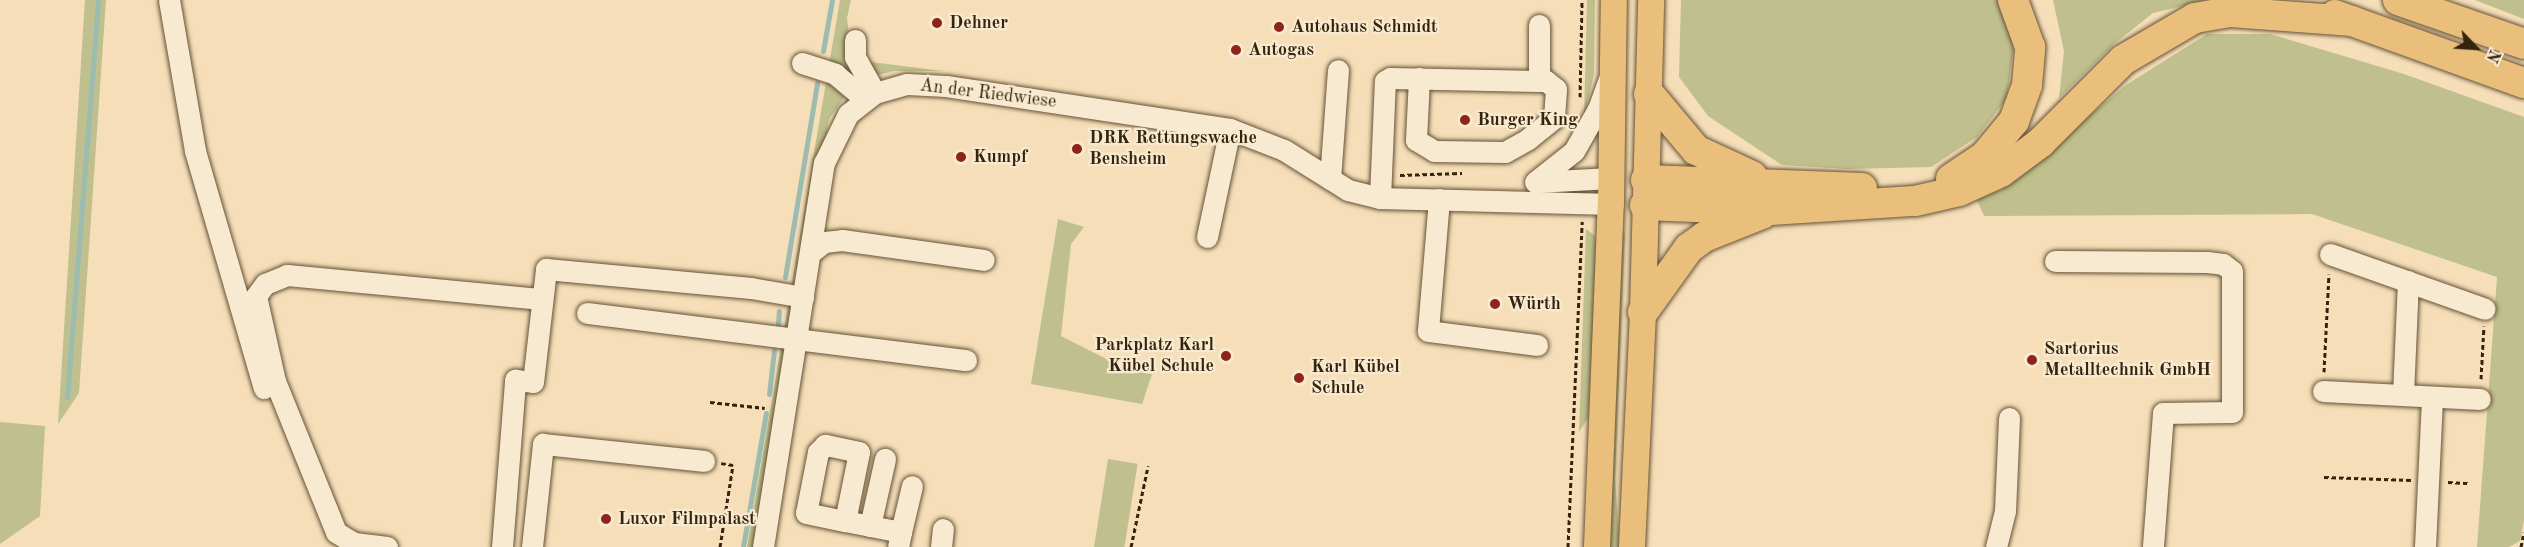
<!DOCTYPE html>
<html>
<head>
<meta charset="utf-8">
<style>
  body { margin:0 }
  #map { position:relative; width:2524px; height:547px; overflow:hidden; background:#f5deb8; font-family:"Old Standard TT",serif }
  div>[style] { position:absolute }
  .green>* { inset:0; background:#bfc08d; transform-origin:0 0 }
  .stream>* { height:5px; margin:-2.5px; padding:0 2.5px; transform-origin:2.5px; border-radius:2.5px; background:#9cbcb0 }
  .path>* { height:3px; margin-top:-1.5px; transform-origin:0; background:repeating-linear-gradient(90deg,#35230b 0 4.5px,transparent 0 7.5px) }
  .roads { filter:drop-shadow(0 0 2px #655236) drop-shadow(0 0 2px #655236) }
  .minor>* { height:21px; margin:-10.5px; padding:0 10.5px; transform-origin:10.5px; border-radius:10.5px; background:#f8ead1 }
  .major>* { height:26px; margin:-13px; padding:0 13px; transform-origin:13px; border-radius:13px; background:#eabf7c }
  .highway>* { height:30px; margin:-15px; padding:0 15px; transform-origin:15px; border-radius:15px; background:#eabf7c }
  .dots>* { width:16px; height:16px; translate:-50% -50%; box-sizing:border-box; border:3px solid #f8ead1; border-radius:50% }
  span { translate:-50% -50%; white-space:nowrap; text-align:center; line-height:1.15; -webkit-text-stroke:4.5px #f8ead1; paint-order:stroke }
  .poi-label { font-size:18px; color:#35230b; font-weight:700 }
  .left { translate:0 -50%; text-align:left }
  .right { translate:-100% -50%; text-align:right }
  .street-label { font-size:18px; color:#35230b }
  .north { position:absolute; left:2446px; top:18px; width:60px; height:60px; -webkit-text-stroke:4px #f8ead1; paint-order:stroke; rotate:115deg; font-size:16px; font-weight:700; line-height:24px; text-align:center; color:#35230b }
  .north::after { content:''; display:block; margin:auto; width:21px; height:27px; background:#35230b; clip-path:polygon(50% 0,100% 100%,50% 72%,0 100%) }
</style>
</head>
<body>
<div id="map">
  <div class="green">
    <i style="clip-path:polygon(85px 0,106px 0,79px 393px,58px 424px)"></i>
    <i style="clip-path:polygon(840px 0,851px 0,847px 18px,850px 42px,871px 62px,943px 71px,894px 71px,871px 77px,853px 85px,829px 119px,755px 547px,747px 547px)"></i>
    <i style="clip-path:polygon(1587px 0,1595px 0,1594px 74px,1584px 118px)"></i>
    <i style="clip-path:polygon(1681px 0,1998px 0,2014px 43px,2007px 98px,1977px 137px,1931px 167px,1847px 169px,1782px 165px,1708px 116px,1679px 77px)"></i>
    <i style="clip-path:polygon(2053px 0,2207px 0,2153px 13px,2114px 44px,2059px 98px,2064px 51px)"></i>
    <i style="clip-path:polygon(2475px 0,2524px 0,2524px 19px)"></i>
    <i style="clip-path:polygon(2207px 34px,2270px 34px,2404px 74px,2524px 117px,2524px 520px,2520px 541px,2509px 547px,2477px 547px,2497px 277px,2312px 214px,1984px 216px,1976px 198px,2001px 190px,2126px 85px)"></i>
    <i style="clip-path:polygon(1058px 219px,1084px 227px,1071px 244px,1061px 336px,1130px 371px,1152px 374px,1142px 404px,1031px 384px)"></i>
    <i style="clip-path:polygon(1586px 229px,1595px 236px,1599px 253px,1590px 415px,1579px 432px)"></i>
    <i style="clip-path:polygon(1621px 233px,1625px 233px,1615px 479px,1620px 547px,1608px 547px)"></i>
    <i style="clip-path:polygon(0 422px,45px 426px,40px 516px,0 544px)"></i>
    <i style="left:1108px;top:459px;width:30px;height:89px;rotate:9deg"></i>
  </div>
  <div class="stream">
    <i style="left:823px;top:51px;width:52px;rotate:-80deg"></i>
    <i style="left:785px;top:277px;width:197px;rotate:-80.6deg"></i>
    <i style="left:778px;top:324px;width:13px;rotate:-86deg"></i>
    <i style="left:769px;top:394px;width:44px;rotate:-83.5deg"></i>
    <i style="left:67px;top:397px;width:398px;rotate:-85.5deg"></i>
    <i style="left:743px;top:547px;width:136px;rotate:-80.3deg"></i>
  </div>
  <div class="path">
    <i style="left:1580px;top:97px;width:97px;rotate:-88.8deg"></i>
    <i style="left:1400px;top:175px;width:62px;rotate:-1.8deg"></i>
    <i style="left:2324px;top:372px;width:98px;rotate:-87.1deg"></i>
    <i style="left:2481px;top:379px;width:53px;rotate:-86.8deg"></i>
    <i style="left:710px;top:402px;width:55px;rotate:6.2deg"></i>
    <i style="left:2324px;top:477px;width:87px;rotate:2deg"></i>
    <i style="left:2448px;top:482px;width:22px;rotate:3deg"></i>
    <i style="left:720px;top:547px;width:83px;rotate:-81deg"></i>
    <i style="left:733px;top:465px;width:12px;rotate:-171deg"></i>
    <i style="left:1131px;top:547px;width:83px;rotate:-78.1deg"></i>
    <i style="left:1568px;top:547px;width:326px;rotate:-87.5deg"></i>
    <i style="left:2521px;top:547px;width:15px;rotate:-79deg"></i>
  </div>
  <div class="roads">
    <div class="minor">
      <i style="left:169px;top:0;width:153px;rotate:80.2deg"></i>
      <i style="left:195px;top:151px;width:247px;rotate:73.8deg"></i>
      <i style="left:855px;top:40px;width:17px;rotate:90deg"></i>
      <i style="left:855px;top:57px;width:41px;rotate:60.9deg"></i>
      <i style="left:802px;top:63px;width:35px;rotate:18deg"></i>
      <i style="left:835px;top:74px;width:39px;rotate:40deg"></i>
      <i style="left:1419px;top:78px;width:62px;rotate:92.8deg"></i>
      <i style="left:1416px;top:140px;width:21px;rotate:31deg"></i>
      <i style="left:1434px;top:151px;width:71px;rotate:0.8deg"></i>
      <i style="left:1505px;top:152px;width:26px;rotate:-29deg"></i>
      <i style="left:1528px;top:139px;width:33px;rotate:-39deg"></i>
      <i style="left:1554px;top:118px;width:29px;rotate:-86deg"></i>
      <i style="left:1556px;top:89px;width:13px;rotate:-141deg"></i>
      <i style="left:1546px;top:81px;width:7px;rotate:180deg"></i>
      <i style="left:1330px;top:179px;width:109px;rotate:-85.8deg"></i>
      <i style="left:1535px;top:182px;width:50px;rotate:-38.5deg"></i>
      <i style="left:1574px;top:151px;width:48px;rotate:-60.3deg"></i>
      <i style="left:1598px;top:109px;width:33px;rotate:-70deg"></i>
      <i style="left:1536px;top:182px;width:75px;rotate:-3.1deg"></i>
      <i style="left:1380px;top:198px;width:117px;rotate:-87.6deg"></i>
      <i style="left:1385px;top:81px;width:6px;rotate:-31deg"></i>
      <i style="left:1390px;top:78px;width:149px;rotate:1.2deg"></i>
      <i style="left:1539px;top:81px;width:56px;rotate:-90deg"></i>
      <i style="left:1439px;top:199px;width:132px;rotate:94.8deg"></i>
      <i style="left:1428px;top:331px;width:110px;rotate:7.3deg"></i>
      <i style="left:1207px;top:237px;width:110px;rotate:-78deg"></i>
      <i style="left:810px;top:253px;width:18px;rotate:-38deg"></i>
      <i style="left:824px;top:242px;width:18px;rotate:-6deg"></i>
      <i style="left:842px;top:240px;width:143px;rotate:8deg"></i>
      <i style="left:2330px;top:254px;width:164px;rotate:19.5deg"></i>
      <i style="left:2055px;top:261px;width:152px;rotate:0.4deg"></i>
      <i style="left:2207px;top:262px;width:16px;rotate:7deg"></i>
      <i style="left:2223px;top:264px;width:11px;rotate:38deg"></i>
      <i style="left:2232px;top:271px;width:141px;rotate:90deg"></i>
      <i style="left:2232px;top:412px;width:69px;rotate:179.2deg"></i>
      <i style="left:2163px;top:413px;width:134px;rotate:94.3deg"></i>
      <i style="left:587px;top:313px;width:382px;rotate:7.1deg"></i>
      <i style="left:2323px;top:391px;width:157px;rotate:2.9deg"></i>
      <i style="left:2403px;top:395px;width:114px;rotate:-87.5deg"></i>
      <i style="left:845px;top:521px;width:70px;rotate:-78.5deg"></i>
      <i style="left:859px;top:452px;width:35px;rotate:-168deg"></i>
      <i style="left:825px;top:445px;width:10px;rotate:135deg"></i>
      <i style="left:818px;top:452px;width:62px;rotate:101.1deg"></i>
      <i style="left:806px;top:513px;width:40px;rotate:12deg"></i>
      <i style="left:845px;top:521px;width:57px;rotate:11.1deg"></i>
      <i style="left:901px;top:532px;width:15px;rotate:101deg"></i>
      <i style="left:870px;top:526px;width:69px;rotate:-77.4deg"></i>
      <i style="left:901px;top:532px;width:47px;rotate:-76.6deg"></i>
      <i style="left:387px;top:547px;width:33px;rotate:-173deg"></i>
      <i style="left:354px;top:543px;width:21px;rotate:-149deg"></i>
      <i style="left:336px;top:532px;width:163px;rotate:-112deg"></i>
      <i style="left:275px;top:381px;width:87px;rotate:-102.6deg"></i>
      <i style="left:256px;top:296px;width:15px;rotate:-53deg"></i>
      <i style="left:265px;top:284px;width:24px;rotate:-22deg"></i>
      <i style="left:287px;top:275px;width:256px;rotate:5.4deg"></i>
      <i style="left:502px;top:547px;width:168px;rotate:-85.5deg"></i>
      <i style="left:515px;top:380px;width:18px;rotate:6deg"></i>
      <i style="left:533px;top:382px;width:114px;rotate:-83.4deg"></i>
      <i style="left:546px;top:269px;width:206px;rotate:5.3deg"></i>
      <i style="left:751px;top:288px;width:53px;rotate:9.8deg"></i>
      <i style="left:532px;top:547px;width:104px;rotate:-83.9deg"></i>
      <i style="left:543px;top:444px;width:162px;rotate:6deg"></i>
      <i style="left:763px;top:547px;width:389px;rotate:-81deg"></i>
      <i style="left:824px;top:163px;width:55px;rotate:-63.9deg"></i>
      <i style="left:848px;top:114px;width:34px;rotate:-38deg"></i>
      <i style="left:875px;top:93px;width:33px;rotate:-16deg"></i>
      <i style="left:907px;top:84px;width:39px;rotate:3deg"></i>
      <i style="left:946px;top:86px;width:287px;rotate:8.6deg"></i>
      <i style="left:1230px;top:129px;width:58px;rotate:21.3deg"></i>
      <i style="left:1284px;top:150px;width:75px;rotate:32deg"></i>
      <i style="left:1348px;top:190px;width:33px;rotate:14deg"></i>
      <i style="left:1380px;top:198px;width:231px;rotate:1.5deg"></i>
      <i style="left:941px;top:547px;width:18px;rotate:-84deg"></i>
      <i style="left:1996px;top:547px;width:37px;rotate:-76deg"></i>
      <i style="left:2005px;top:511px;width:93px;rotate:-87.5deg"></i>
      <i style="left:2425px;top:547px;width:150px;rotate:-87.3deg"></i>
    </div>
    <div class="major">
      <i style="left:1597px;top:547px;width:343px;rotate:-87.7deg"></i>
      <i style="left:1611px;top:204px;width:204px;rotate:-89.2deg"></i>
      <i style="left:1632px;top:547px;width:235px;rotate:-87.3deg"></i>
      <i style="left:1643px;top:312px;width:312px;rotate:-88.5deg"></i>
    </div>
    <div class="highway">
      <i style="left:2398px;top:0;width:133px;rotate:19.2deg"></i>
      <i style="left:2335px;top:15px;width:201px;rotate:19.8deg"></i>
      <i style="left:1649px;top:94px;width:73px;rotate:50deg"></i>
      <i style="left:1696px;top:150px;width:62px;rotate:24.9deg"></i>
      <i style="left:1951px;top:179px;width:40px;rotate:-34deg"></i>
      <i style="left:1984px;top:157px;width:47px;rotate:-50.2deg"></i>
      <i style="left:2014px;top:121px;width:38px;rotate:-70deg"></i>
      <i style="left:2027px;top:85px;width:38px;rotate:-85deg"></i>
      <i style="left:2030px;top:47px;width:50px;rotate:-109.9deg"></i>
      <i style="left:1646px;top:180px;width:216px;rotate:2.1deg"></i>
      <i style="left:1645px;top:205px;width:125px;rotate:2.3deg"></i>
      <i style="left:1770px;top:210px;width:145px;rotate:-3.6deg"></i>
      <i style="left:1915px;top:201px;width:45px;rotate:-12.8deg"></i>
      <i style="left:1959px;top:191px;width:46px;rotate:-24.3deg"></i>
      <i style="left:2001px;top:172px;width:49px;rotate:-36.6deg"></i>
      <i style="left:2040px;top:143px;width:117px;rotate:-45deg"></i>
      <i style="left:2123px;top:60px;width:83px;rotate:-30.3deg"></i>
      <i style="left:2195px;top:18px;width:35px;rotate:-10deg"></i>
      <i style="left:2229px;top:12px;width:123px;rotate:4.2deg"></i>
      <i style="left:1643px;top:312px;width:79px;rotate:-54.3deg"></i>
      <i style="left:1689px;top:248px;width:19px;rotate:-36deg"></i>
      <i style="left:1704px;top:237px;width:62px;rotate:-21.6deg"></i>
    </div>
  </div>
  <div class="dots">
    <i style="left:937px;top:23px;background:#8f2418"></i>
    <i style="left:1279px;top:27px;background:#8f2418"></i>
    <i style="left:1236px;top:50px;background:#8f2418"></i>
    <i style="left:1465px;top:120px;background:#8f2418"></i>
    <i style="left:1077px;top:149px;background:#8f2418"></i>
    <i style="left:961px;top:157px;background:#8f2418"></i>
    <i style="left:1495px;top:304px;background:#8f2418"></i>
    <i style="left:1226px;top:356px;background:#8f2418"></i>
    <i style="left:2032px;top:360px;background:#8f2418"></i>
    <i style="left:1299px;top:378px;background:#8f2418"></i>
    <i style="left:606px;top:519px;background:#8f2418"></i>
  </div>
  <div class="poi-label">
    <span class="left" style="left:949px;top:23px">Dehner</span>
    <span class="left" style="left:1291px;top:27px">Autohaus Schmidt</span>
    <span class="left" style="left:1248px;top:50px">Autogas</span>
    <span class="left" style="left:1477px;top:120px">Burger King</span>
    <span class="left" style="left:1089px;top:149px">DRK Rettungswache<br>Bensheim</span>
    <span class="left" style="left:973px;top:157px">Kumpf</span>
    <span class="left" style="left:1507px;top:304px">Würth</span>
    <span class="right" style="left:1214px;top:356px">Parkplatz Karl<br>Kübel Schule</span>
    <span class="left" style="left:2044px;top:360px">Sartorius<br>Metalltechnik GmbH</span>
    <span class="left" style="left:1311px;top:378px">Karl Kübel<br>Schule</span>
    <span class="left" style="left:618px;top:519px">Luxor Filmpalast</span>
  </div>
  <div class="street-label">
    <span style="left:988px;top:94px;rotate:7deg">An der Riedwiese</span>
  </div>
  <div class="north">N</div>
</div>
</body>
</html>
